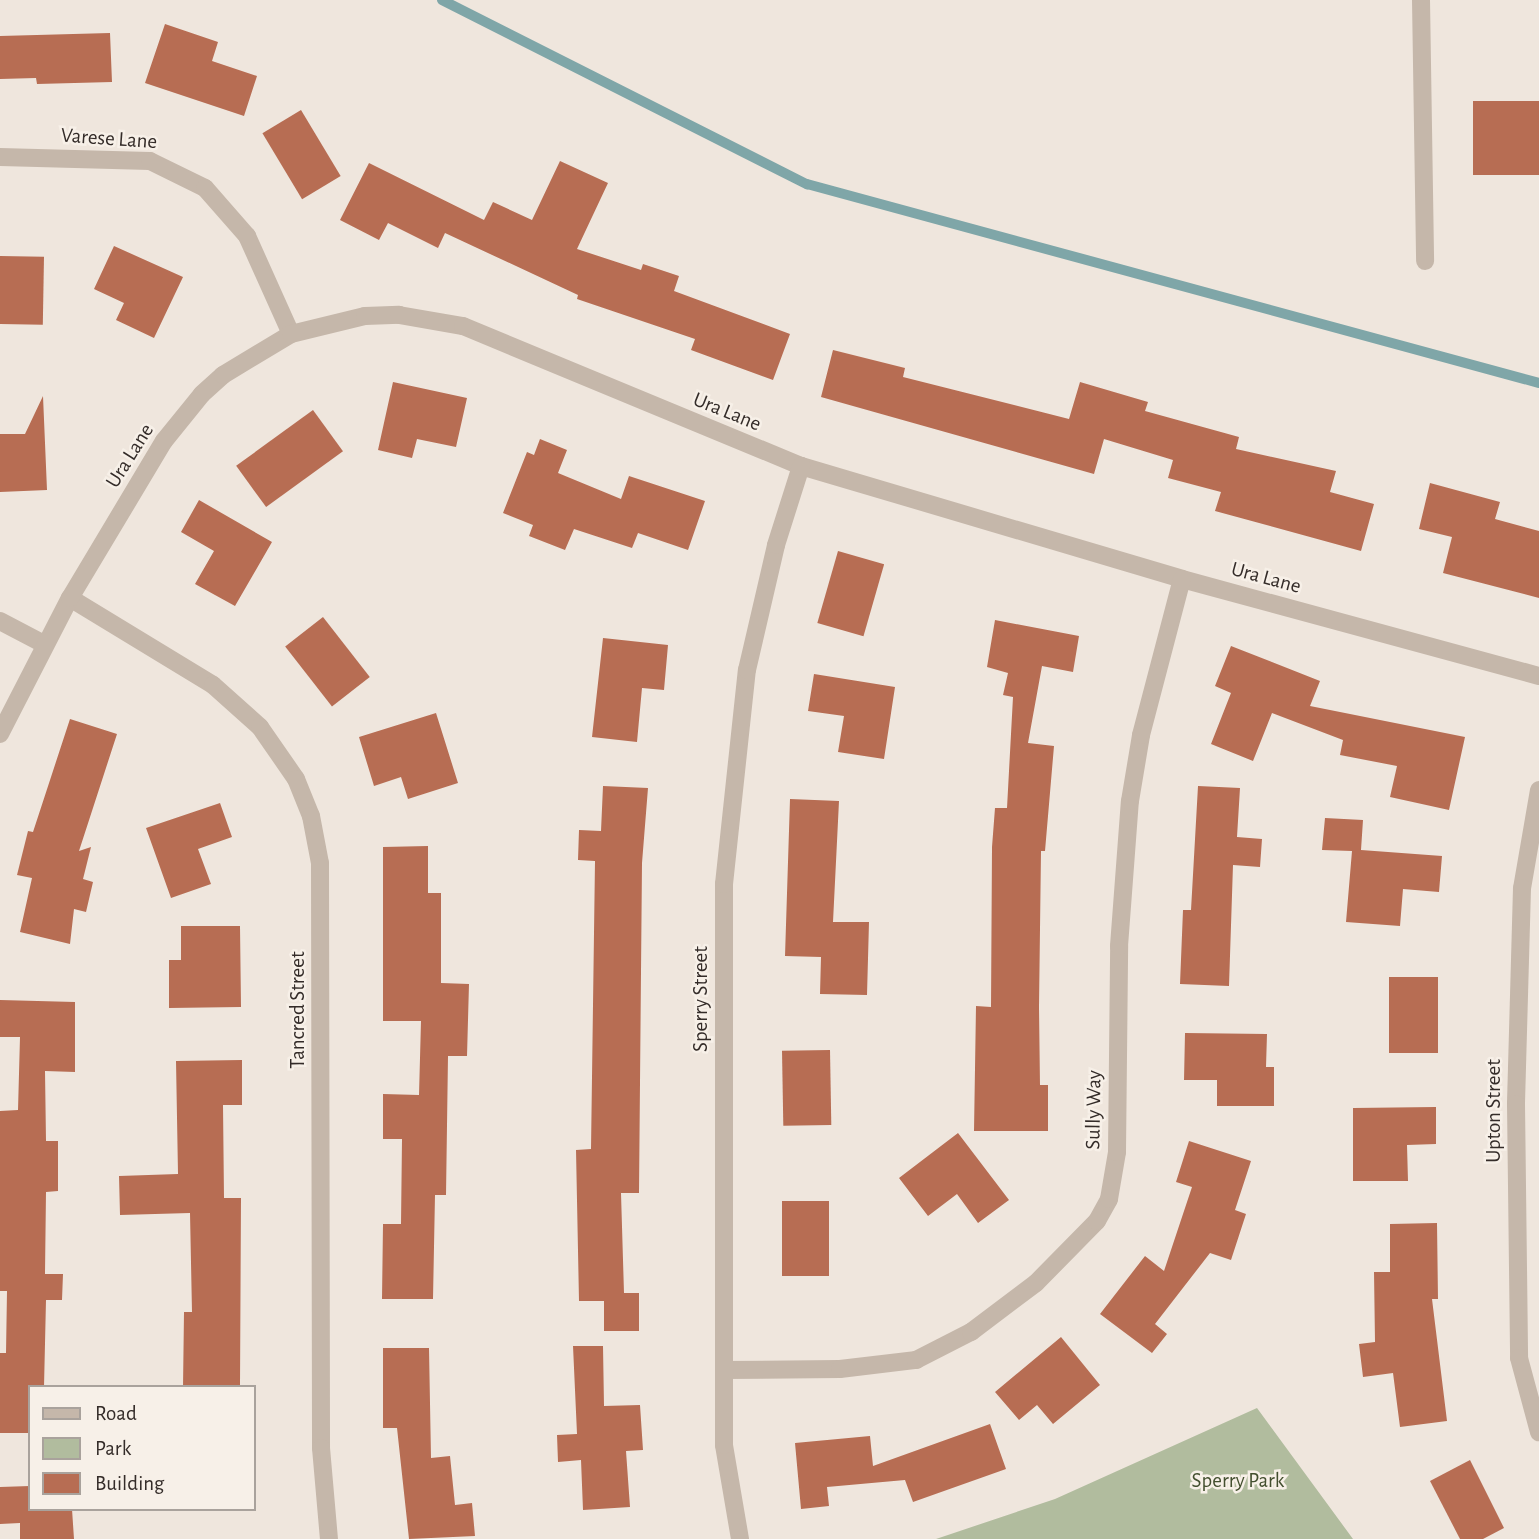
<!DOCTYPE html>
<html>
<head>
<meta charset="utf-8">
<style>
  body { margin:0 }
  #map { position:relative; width:1539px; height:1539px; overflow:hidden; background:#efe6dd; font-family:"Alegreya Sans",sans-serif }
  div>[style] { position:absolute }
  .green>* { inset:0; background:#b1bc9e }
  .stream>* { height:10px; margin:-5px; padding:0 5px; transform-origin:5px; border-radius:5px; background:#7fa6a8 }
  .building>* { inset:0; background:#b76d53; transform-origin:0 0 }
  .minor>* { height:18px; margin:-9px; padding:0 9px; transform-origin:9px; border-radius:9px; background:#c5b7aa }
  span { translate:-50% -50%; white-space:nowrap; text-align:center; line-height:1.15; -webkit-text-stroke:5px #f7f0e8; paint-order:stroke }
  .street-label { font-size:21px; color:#342c29 }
  .park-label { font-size:21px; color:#434f2f }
  .legend { position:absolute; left:28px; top:1385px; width:228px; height:126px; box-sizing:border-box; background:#f7f0e8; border:2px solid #a9a29c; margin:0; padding:9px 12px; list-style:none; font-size:21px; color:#342c29 }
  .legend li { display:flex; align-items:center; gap:14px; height:35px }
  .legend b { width:35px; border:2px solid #a9a29c }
</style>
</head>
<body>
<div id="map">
  <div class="green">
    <i style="clip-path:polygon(1257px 1408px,1353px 1539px,936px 1539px,1055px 1499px)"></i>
  </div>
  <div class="stream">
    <i style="left:442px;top:0;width:409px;rotate:26.8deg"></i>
    <i style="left:807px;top:184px;width:759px;rotate:15.21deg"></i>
  </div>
  <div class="building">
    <i style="clip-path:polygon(165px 24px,218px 42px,212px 61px,257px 76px,244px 116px,145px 83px)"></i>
    <i style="clip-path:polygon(110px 33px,112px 82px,37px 84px,36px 78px,0 79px,0 36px)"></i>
    <i style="left:1539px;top:101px;width:74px;height:66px;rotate:90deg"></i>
    <i style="left:301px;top:110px;width:77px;height:45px;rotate:59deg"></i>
    <i style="clip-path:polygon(560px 161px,608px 183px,577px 249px,641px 270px,643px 264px,679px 276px,674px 291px,790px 334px,773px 380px,691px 350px,695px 339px,577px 299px,578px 295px,445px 233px,438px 248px,388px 223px,379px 240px,340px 220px,369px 163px,484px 220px,493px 202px,532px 220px)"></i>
    <i style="clip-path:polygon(114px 246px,183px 277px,154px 338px,116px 320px,124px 303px,94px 289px)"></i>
    <i style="left:0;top:256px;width:44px;height:68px;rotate:1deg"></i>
    <i style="clip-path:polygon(833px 350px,905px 368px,903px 377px,1069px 419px,1080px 382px,1148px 402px,1145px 411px,1239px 437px,1236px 449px,1336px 471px,1330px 492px,1374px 504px,1361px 551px,1215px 511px,1221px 492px,1168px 478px,1173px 460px,1104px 439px,1094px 474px,821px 397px)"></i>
    <i style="clip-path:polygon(393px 382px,467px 398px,456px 447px,417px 439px,412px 458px,378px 450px)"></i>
    <i style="clip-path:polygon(43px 396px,47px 490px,0 492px,0 434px,25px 434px)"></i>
    <i style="left:313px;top:410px;width:51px;height:95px;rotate:54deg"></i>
    <i style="clip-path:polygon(540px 439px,567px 450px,558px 473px,621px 499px,629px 476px,705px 501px,688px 550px,638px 533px,632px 548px,574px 529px,565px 550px,529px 536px,533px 525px,503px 513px,527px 452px,534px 455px)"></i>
    <i style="clip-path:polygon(1430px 483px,1500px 502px,1495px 519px,1539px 531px,1539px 598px,1443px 573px,1452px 537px,1419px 529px)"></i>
    <i style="clip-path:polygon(199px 500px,272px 542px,235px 606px,195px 584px,214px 551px,181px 532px)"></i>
    <i style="left:838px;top:551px;width:48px;height:75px;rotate:16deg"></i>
    <i style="left:323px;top:617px;width:76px;height:48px;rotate:52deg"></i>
    <i style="clip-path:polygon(995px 620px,1079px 636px,1073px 672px,1042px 666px,1028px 743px,1054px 746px,1045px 851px,1041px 851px,1039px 1007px,1040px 1085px,1048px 1085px,1048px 1131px,974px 1131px,976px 1006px,991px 1007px,992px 847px,995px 808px,1007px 808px,1013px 697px,1003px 695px,1008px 673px,987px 667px)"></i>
    <i style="clip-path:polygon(603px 638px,668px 645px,664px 690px,642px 688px,637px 742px,592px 737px)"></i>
    <i style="clip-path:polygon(1231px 646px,1320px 681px,1310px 706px,1465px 737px,1449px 810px,1390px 797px,1397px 766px,1340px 755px,1343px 740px,1272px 713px,1253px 761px,1211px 744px,1231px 693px,1215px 686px)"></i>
    <i style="clip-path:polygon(814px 674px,895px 687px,884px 759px,838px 752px,844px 716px,808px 711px)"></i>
    <i style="clip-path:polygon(436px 713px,458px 783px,408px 799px,401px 777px,374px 786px,359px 737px)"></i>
    <i style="clip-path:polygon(70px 719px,117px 734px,79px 851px,91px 847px,83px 879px,93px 882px,86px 912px,74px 909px,70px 944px,20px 932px,32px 878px,17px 875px,28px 831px,33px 832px)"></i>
    <i style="clip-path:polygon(603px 786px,648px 788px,642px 863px,639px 1193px,621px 1193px,624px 1293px,639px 1293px,639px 1331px,604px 1331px,604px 1301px,579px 1301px,576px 1150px,591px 1149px,595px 861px,578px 860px,579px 830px,601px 831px)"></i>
    <i style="clip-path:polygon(1198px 786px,1240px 788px,1237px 837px,1262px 839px,1260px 867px,1233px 865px,1229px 986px,1180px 984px,1183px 910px,1191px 910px)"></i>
    <i style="clip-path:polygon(790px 799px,839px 801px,833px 922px,869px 922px,867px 995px,820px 994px,821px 957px,785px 956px)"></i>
    <i style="clip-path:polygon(220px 803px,232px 837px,198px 849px,211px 884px,171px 898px,146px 828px)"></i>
    <i style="clip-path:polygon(1325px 818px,1363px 820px,1361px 850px,1442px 856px,1439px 892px,1403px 889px,1400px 926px,1346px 922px,1352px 851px,1322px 850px)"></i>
    <i style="clip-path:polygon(428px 846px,428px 893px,441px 893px,441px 983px,469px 984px,467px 1056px,448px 1056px,446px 1195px,435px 1195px,433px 1299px,382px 1299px,383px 1224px,401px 1224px,402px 1139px,383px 1139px,383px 1094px,419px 1095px,421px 1021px,383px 1021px,383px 847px)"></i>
    <i style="clip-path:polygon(181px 926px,240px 926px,241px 1007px,169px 1008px,169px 960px,181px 960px)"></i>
    <i style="left:1389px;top:977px;width:49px;height:76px"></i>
    <i style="clip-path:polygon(0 1000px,75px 1002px,75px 1072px,45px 1071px,46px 1141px,58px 1141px,58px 1191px,46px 1192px,45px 1274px,63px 1274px,62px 1300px,46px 1300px,44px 1387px,30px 1387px,30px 1433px,0 1433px,0 1353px,6px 1353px,7px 1291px,0 1291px,0 1111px,18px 1110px,20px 1037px,0 1037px)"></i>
    <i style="clip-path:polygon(1185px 1033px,1267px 1034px,1266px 1067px,1274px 1067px,1274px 1106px,1217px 1106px,1217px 1080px,1184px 1080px)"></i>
    <i style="left:830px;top:1050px;width:75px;height:48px;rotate:89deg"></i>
    <i style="clip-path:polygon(242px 1060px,242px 1105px,223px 1105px,224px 1198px,241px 1198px,240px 1387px,183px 1387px,184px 1312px,192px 1312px,190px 1213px,120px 1215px,119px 1176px,178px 1174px,176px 1061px)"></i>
    <i style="clip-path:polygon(1436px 1107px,1436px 1144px,1407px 1145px,1408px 1181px,1353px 1181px,1353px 1108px)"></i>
    <i style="clip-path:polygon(958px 1133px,1009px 1200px,978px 1223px,957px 1194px,928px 1216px,899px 1178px)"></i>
    <i style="clip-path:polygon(1189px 1141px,1251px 1161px,1235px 1210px,1246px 1214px,1231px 1260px,1210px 1253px,1155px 1324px,1167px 1334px,1152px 1353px,1100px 1314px,1145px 1256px,1164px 1271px,1192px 1187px,1176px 1182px)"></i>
    <i style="left:782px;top:1201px;width:47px;height:75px"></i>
    <i style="clip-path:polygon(1437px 1223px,1438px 1299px,1432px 1299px,1447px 1421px,1400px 1427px,1393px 1373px,1363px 1377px,1359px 1344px,1375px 1342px,1374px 1272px,1390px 1272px,1390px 1224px)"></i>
    <i style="clip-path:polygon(1061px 1337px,1100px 1385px,1053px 1424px,1037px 1405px,1019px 1420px,995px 1392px)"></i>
    <i style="clip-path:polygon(573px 1346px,603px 1346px,604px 1406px,640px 1405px,643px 1450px,626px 1451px,630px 1507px,583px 1510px,581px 1460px,558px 1462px,557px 1435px,577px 1434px)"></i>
    <i style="clip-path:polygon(383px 1348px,429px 1348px,431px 1458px,450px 1456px,455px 1505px,472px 1503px,475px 1536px,409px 1539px,397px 1428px,383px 1428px)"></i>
    <i style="clip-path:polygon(990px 1424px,1006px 1469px,913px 1502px,905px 1480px,827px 1487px,829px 1506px,801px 1509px,795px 1443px,870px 1436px,873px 1466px)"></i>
    <i style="clip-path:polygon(1470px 1460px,1504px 1528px,1483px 1539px,1460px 1539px,1430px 1481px)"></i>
    <i style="clip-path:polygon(30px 1486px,30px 1509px,72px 1509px,74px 1539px,20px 1539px,20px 1523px,0 1524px,0 1487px)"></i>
  </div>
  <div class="minor">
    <i style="left:1421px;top:0;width:261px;rotate:89.1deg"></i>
    <i style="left:0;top:157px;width:150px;rotate:1.5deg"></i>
    <i style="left:150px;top:161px;width:61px;rotate:26.1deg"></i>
    <i style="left:205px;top:188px;width:64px;rotate:48.8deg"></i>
    <i style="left:247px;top:236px;width:107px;rotate:65.8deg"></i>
    <i style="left:70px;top:598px;width:167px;rotate:31.3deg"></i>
    <i style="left:213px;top:685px;width:63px;rotate:41.8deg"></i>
    <i style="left:260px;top:727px;width:63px;rotate:55.3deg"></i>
    <i style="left:296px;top:779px;width:40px;rotate:68deg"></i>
    <i style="left:311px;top:816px;width:48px;rotate:79.2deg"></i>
    <i style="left:320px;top:863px;width:585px;rotate:89.9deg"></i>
    <i style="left:321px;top:1448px;width:91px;rotate:85deg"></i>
    <i style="left:0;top:621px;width:50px;rotate:27.6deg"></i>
    <i style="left:0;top:734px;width:153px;rotate:-62.8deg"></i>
    <i style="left:70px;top:598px;width:183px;rotate:-59.1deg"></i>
    <i style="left:164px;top:441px;width:60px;rotate:-51deg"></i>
    <i style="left:202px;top:394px;width:28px;rotate:-42deg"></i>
    <i style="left:223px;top:375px;width:79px;rotate:-31.1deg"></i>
    <i style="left:291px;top:334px;width:76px;rotate:-13.7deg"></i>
    <i style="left:365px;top:316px;width:34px;rotate:-2deg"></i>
    <i style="left:399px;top:315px;width:65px;rotate:9.8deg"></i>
    <i style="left:463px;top:326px;width:366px;rotate:22.5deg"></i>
    <i style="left:801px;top:466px;width:397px;rotate:16.5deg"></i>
    <i style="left:1182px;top:579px;width:370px;rotate:15.2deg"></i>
    <i style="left:1539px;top:790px;width:99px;rotate:99.8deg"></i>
    <i style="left:1522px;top:888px;width:216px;rotate:91.6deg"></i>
    <i style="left:1516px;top:1104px;width:254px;rotate:89.3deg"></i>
    <i style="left:1519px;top:1358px;width:77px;rotate:74.9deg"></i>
    <i style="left:724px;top:1370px;width:116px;rotate:-0.5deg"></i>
    <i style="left:840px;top:1369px;width:77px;rotate:-6.8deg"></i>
    <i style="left:916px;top:1360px;width:62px;rotate:-27deg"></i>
    <i style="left:971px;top:1332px;width:81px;rotate:-37deg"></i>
    <i style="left:1036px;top:1283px;width:87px;rotate:-45.5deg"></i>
    <i style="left:1097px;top:1221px;width:25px;rotate:-61deg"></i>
    <i style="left:1109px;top:1199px;width:48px;rotate:-80.3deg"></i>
    <i style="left:1117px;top:1152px;width:206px;rotate:-89.4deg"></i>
    <i style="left:1119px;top:946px;width:145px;rotate:-85.7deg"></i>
    <i style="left:1130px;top:801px;width:67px;rotate:-80.5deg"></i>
    <i style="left:1141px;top:735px;width:161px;rotate:-75.3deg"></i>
    <i style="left:740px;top:1539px;width:95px;rotate:-99.7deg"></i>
    <i style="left:724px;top:1445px;width:561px;rotate:-90deg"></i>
    <i style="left:724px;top:884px;width:215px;rotate:-83.9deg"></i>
    <i style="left:747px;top:670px;width:128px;rotate:-76.9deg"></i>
    <i style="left:776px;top:545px;width:83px;rotate:-72.4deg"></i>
  </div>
  <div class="street-label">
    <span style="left:109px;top:139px;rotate:4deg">Varese Lane</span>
    <span style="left:727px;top:412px;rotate:22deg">Ura Lane</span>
    <span style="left:130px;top:456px;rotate:-58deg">Ura Lane</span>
    <span style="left:1266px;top:578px;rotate:15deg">Ura Lane</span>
    <span style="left:701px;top:999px;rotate:-90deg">Sperry Street</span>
    <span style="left:298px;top:1010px;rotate:-90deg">Tancred Street</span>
    <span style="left:1094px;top:1110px;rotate:-89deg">Sully Way</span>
    <span style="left:1494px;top:1111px;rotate:-90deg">Upton Street</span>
  </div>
  <div class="park-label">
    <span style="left:1238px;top:1481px">Sperry Park</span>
  </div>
  <ul class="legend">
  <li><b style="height:9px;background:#c5b7aa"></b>Road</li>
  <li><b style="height:19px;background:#b1bc9e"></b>Park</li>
  <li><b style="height:19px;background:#b76d53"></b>Building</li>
  </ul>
</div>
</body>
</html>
